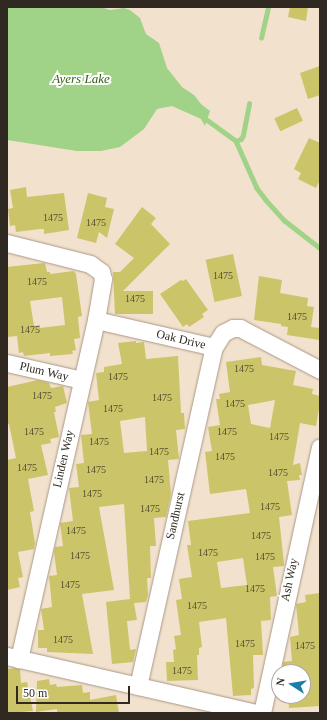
<!DOCTYPE html>
<html>
<head>
<meta charset="utf-8">
<style>
  body { margin:0 }
  #map { position:relative; width:327px; height:720px; overflow:hidden; background:#f2e1cd; font-family:Georgia,serif }
  div>[style] { position:absolute }
  .water>* { inset:0; background:#a0d388 }
  .stream>* { height:4.5px; margin:-2.25px; padding:0 2.25px; transform-origin:2.25px; border-radius:2.25px; background:#a0d388 }
  .building>* { inset:0; background:#ccc468; transform-origin:0 0 }
  .roads { filter:drop-shadow(0 0 1px #a89885) drop-shadow(0 0 1px #a89885) }
  .minor>* { height:17px; margin:-8.5px; padding:0 8.5px; transform-origin:8.5px; border-radius:8.5px; background:#fff }
  span { translate:-50% -50%; white-space:nowrap; text-align:center; line-height:1.15; -webkit-text-stroke:4px #fff; paint-order:stroke }
  .number-label { font-size:10px; color:#565033 }
  .number-label span { -webkit-text-stroke-width:0 }
  .street-label { font-size:12px; color:#2f2921 }
  .water-label { font-size:13px; color:#336117; font-style:italic }
  .frame { position:absolute; inset:0; border:8px solid #2f2921; pointer-events:none }
  .north { position:absolute; left:271px; top:664px; width:40px; height:40px; box-sizing:border-box; background:#fff; border:1px solid #aca9a6; border-radius:50%; rotate:282deg; font-size:11px; font-weight:700; line-height:16px; text-align:center; color:#2f2921 }
  .north::after { content:''; display:block; margin:auto; width:14px; height:18px; background:#1b7ea9; clip-path:polygon(50% 0,100% 100%,50% 72%,0 100%) }
  .scale { position:absolute; left:16px; top:686px; width:114px; height:18px; box-sizing:border-box; border:2px solid #2f2921; border-top:0; padding-left:5px; font-size:12px; line-height:14px; white-space:nowrap; color:#2f2921; -webkit-text-stroke:3px #fff; paint-order:stroke }
</style>
</head>
<body>
<div id="map">
  <div class="water">
    <i style="clip-path:polygon(7px 7px,101px 7px,110px 10px,124px 8px,130px 10px,140px 18px,146px 34px,159px 43px,167px 68px,182px 87px,194px 95px,201px 104px,210px 111px,205px 126px,201px 119px,172px 106px,157px 109px,144px 129px,120px 147px,101px 151px,77px 151px,7px 140px)"></i>
  </div>
  <div class="stream">
    <i style="left:261px;top:38px;width:32px;rotate:-77deg"></i>
    <i style="left:206px;top:119px;width:37px;rotate:36deg"></i>
    <i style="left:236px;top:141px;width:5px;rotate:-22deg"></i>
    <i style="left:241px;top:139px;width:4px;rotate:-63deg"></i>
    <i style="left:243px;top:135px;width:32px;rotate:-79deg"></i>
    <i style="left:236px;top:141px;width:51px;rotate:65.9deg"></i>
    <i style="left:257px;top:188px;width:15px;rotate:53deg"></i>
    <i style="left:266px;top:200px;width:27px;rotate:48deg"></i>
    <i style="left:284px;top:220px;width:46px;rotate:37.9deg"></i>
  </div>
  <div class="building">
    <i style="clip-path:polygon(290px 7px,308px 7px,306px 21px,288px 17px)"></i>
    <i style="clip-path:polygon(320px 66px,320px 95px,308px 99px,300px 73px)"></i>
    <i style="left:297px;top:108px;width:14px;height:25px;rotate:65deg"></i>
    <i style="clip-path:polygon(309px 138px,320px 143px,320px 180px,316px 188px,298px 179px,301px 173px,294px 169px)"></i>
    <i style="clip-path:polygon(26px 187px,27px 197px,64px 193px,69px 230px,44px 234px,44px 229px,40px 229px,16px 232px,15px 225px,10px 226px,8px 209px,13px 208px,10px 190px)"></i>
    <i style="clip-path:polygon(88px 193px,107px 198px,105px 207px,114px 209px,107px 238px,99px 232px,96px 243px,77px 238px)"></i>
    <i style="clip-path:polygon(142px 207px,156px 218px,151px 224px,170px 244px,123px 291px,153px 291px,153px 314px,115px 314px,113px 272px,120px 272px,134px 258px,115px 244px)"></i>
    <i style="left:233px;top:254px;width:43px;height:28px;rotate:78deg"></i>
    <i style="clip-path:polygon(evenodd,44px 263px,45px 263px,47px 272px,50px 272px,50px 274px,74px 271px,76px 274px,82px 316px,78px 317px,80px 338px,74px 339px,76px 350px,72px 351px,73px 354px,50px 356px,50px 353px,24px 356px,23px 352px,19px 353px,17px 336px,7px 337px,7px 267px,44px 263px,62px 297px,65px 325px,40px 328px,40px 325px,34px 326px,30px 301px,62px 297px)"></i>
    <i style="clip-path:polygon(259px 276px,282px 280px,280px 293px,308px 298px,307px 306px,314px 307px,311px 327px,320px 328px,320px 340px,287px 335px,288px 327px,281px 326px,281px 324px,254px 320px)"></i>
    <i style="clip-path:polygon(186px 279px,208px 310px,202px 314px,204px 317px,189px 327px,187px 324px,183px 327px,160px 294px,181px 280px,183px 281px)"></i>
    <i style="clip-path:polygon(evenodd,136px 341px,136px 343px,144px 342px,146px 359px,178px 356px,181px 413px,184px 413px,185px 429px,176px 430px,179px 459px,168px 460px,171px 494px,166px 517px,154px 518px,156px 546px,150px 546px,151px 578px,147px 578px,148px 595px,146px 602px,134px 603px,137px 620px,127px 621px,130px 650px,136px 649px,133px 662px,112px 664px,106px 602px,130px 599px,124px 504px,99px 507px,114px 590px,82px 594px,93px 654px,47px 652px,47px 648px,38px 648px,38px 630px,44px 630px,41px 609px,52px 607px,49px 576px,57px 575px,54px 552px,55px 547px,63px 546px,60px 523px,73px 521px,69px 488px,79px 487px,76px 464px,84px 463px,81px 435px,92px 434px,88px 402px,99px 400px,96px 373px,104px 372px,104px 367px,122px 364px,118px 343px,136px 341px,145px 417px,147px 451px,124px 453px,120px 421px,145px 417px)"></i>
    <i style="clip-path:polygon(evenodd,261px 357px,262px 365px,296px 371px,293px 385px,313px 389px,312px 394px,320px 396px,320px 403px,316px 426px,300px 423px,293px 465px,300px 463px,302px 475px,299px 475px,300px 480px,287px 481px,292px 515px,279px 517px,284px 564px,284px 566px,273px 567px,277px 596px,270px 597px,271px 620px,261px 621px,263px 655px,253px 655px,254px 688px,251px 689px,251px 695px,233px 696px,226px 618px,199px 622px,202px 647px,199px 648px,199px 655px,197px 655px,198px 680px,167px 681px,166px 662px,174px 662px,173px 650px,176px 649px,174px 636px,181px 635px,176px 600px,182px 599px,179px 579px,192px 577px,187px 545px,191px 545px,188px 521px,250px 513px,246px 489px,210px 494px,205px 452px,212px 451px,208px 427px,220px 425px,216px 399px,220px 399px,219px 394px,230px 392px,226px 362px,261px 357px,275px 400px,270px 428px,251px 424px,248px 405px,275px 400px,261px 357px,243px 558px,247px 585px,221px 588px,217px 562px,243px 558px)"></i>
    <i style="clip-path:polygon(38px 380px,49px 383px,51px 388px,63px 386px,67px 403px,55px 407px,56px 412px,54px 412px,59px 437px,50px 439px,51px 443px,41px 445px,48px 475px,28px 479px,34px 511px,30px 512px,35px 543px,34px 549px,18px 552px,23px 577px,18px 578px,20px 587px,7px 590px,7px 460px,16px 458px,9px 424px,7px 424px,7px 387px)"></i>
    <i style="clip-path:polygon(320px 593px,320px 706px,289px 708px,288px 696px,303px 696px,303px 672px,281px 672px,283px 662px,292px 661px,290px 637px,299px 635px,296px 604px,306px 602px,305px 595px)"></i>
    <i style="clip-path:polygon(16px 668px,20px 669px,21px 683px,27px 682px,33px 711px,8px 713px,7px 669px)"></i>
    <i style="clip-path:polygon(49px 679px,50px 685px,56px 684px,57px 687px,82px 685px,83px 693px,90px 692px,90px 700px,116px 695px,119px 713px,57px 713px,57px 709px,36px 712px,37px 681px)"></i>
  </div>
  <div class="roads">
    <div class="minor">
      <i style="left:7px;top:243px;width:86px;rotate:14.2deg"></i>
      <i style="left:90px;top:264px;width:14px;rotate:36deg"></i>
      <i style="left:101px;top:272px;width:7px;rotate:74deg"></i>
      <i style="left:103px;top:279px;width:42px;rotate:99.7deg"></i>
      <i style="left:96px;top:320px;width:348px;rotate:102.8deg"></i>
      <i style="left:96px;top:320px;width:121px;rotate:12.9deg"></i>
      <i style="left:214px;top:347px;width:17px;rotate:-57deg"></i>
      <i style="left:223px;top:333px;width:11px;rotate:-27deg"></i>
      <i style="left:233px;top:328px;width:7px"></i>
      <i style="left:240px;top:328px;width:90px;rotate:27.7deg"></i>
      <i style="left:7px;top:363px;width:77px;rotate:12.8deg"></i>
      <i style="left:7px;top:656px;width:255px;rotate:12.9deg"></i>
      <i style="left:138px;top:686px;width:347px;rotate:-77.4deg"></i>
      <i style="left:262px;top:713px;width:272px;rotate:-77.7deg"></i>
    </div>
  </div>
  <div class="number-label">
    <span style="left:53px;top:218px">1475</span>
    <span style="left:96px;top:223px">1475</span>
    <span style="left:223px;top:276px">1475</span>
    <span style="left:37px;top:282px">1475</span>
    <span style="left:135px;top:299px">1475</span>
    <span style="left:297px;top:317px">1475</span>
    <span style="left:30px;top:330px">1475</span>
    <span style="left:244px;top:369px">1475</span>
    <span style="left:118px;top:377px">1475</span>
    <span style="left:42px;top:396px">1475</span>
    <span style="left:162px;top:398px">1475</span>
    <span style="left:235px;top:404px">1475</span>
    <span style="left:113px;top:409px">1475</span>
    <span style="left:34px;top:432px">1475</span>
    <span style="left:227px;top:432px">1475</span>
    <span style="left:279px;top:437px">1475</span>
    <span style="left:99px;top:442px">1475</span>
    <span style="left:159px;top:452px">1475</span>
    <span style="left:225px;top:457px">1475</span>
    <span style="left:27px;top:468px">1475</span>
    <span style="left:96px;top:470px">1475</span>
    <span style="left:278px;top:473px">1475</span>
    <span style="left:154px;top:480px">1475</span>
    <span style="left:92px;top:494px">1475</span>
    <span style="left:270px;top:507px">1475</span>
    <span style="left:150px;top:509px">1475</span>
    <span style="left:76px;top:531px">1475</span>
    <span style="left:261px;top:536px">1475</span>
    <span style="left:208px;top:553px">1475</span>
    <span style="left:80px;top:556px">1475</span>
    <span style="left:265px;top:557px">1475</span>
    <span style="left:70px;top:585px">1475</span>
    <span style="left:255px;top:589px">1475</span>
    <span style="left:197px;top:606px">1475</span>
    <span style="left:63px;top:640px">1475</span>
    <span style="left:245px;top:644px">1475</span>
    <span style="left:305px;top:646px">1475</span>
    <span style="left:182px;top:671px">1475</span>
  </div>
  <div class="street-label">
    <span style="left:181px;top:340px;rotate:13deg">Oak Drive</span>
    <span style="left:44px;top:372px;rotate:13deg">Plum Way</span>
    <span style="left:64px;top:459px;rotate:-77deg">Linden Way</span>
    <span style="left:176px;top:516px;rotate:-77deg">Sandhurst</span>
    <span style="left:290px;top:580px;rotate:-78deg">Ash Way</span>
  </div>
  <div class="water-label">
    <span style="left:81px;top:79px">Ayers Lake</span>
  </div>
  <div class="frame"></div>
  <div class="north">N</div>
  <div class="scale">50 m</div>
</div>
</body>
</html>
